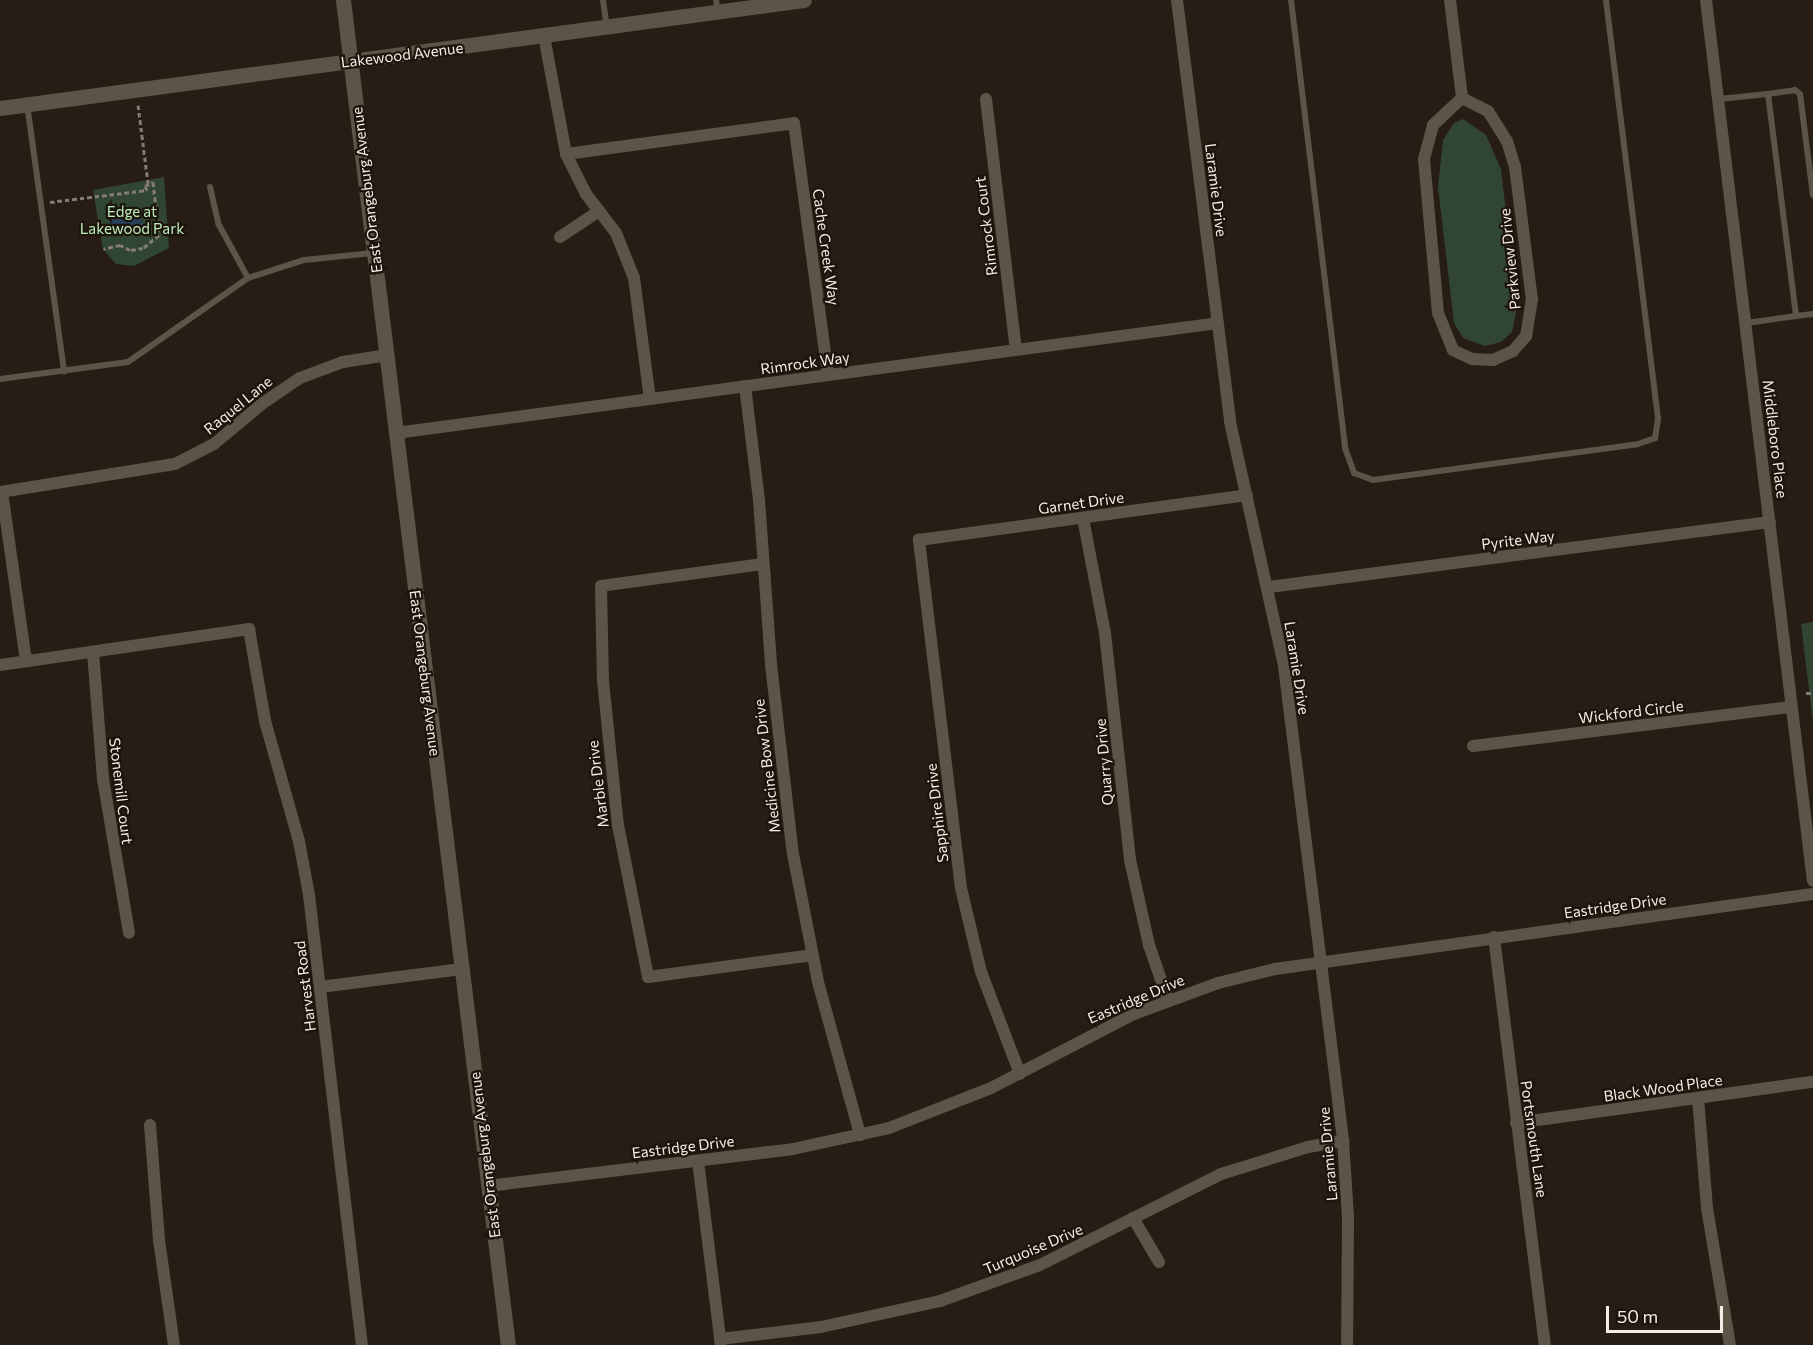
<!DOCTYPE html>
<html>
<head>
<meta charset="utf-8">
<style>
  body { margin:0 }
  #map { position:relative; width:1813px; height:1345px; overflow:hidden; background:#271d14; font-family:Commissioner,sans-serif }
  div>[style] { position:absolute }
  .green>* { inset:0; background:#314632 }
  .water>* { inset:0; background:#264159 }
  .path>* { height:3px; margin-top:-1.5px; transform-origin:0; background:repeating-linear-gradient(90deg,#857c75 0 4.5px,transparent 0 7.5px) }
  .service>* { height:6px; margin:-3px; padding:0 3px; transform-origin:3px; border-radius:3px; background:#5c5547 }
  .minor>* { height:12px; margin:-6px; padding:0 6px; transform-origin:6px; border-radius:6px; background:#5c5547 }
  .tertiary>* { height:15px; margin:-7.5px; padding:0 7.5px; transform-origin:7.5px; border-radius:7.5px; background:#5c5547 }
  span { translate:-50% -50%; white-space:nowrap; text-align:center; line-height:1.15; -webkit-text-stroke:4.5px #1d140b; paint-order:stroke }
  .street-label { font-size:15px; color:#f4ede7 }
  .park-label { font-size:15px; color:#bcedbd }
  .scale { position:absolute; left:1606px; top:1306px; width:117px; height:27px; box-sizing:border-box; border:3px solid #f4ede7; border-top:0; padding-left:8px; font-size:18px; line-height:21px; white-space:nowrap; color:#f4ede7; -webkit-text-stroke:4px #1d140b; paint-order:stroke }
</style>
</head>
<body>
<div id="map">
  <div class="green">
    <i style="clip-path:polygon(1463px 119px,1486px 135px,1501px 169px,1517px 307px,1512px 332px,1501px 342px,1485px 346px,1463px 338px,1454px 323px,1438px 187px,1443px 140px,1454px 123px)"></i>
    <i style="clip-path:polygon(164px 177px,169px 248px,134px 266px,116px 264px,103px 249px,93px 190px)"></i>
    <i style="clip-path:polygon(1813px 622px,1813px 721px,1801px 624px)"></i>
  </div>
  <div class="water">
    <i style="clip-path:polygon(117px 214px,123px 220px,141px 217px,143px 230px,120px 233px,115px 228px,110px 229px,108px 215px)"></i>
  </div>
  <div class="path">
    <i style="left:138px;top:105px;width:79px;rotate:82.7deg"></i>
    <i style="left:50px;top:202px;width:98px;rotate:-7.1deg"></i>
    <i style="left:147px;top:190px;width:4px;rotate:-117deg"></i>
    <i style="left:145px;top:186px;width:9px;rotate:-27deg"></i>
    <i style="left:153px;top:182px;width:53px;rotate:83.5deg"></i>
    <i style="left:159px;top:235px;width:21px;rotate:141deg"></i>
    <i style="left:143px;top:248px;width:13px;rotate:171deg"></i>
    <i style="left:130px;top:250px;width:11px;rotate:-153deg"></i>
    <i style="left:120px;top:245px;width:17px;rotate:167deg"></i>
    <i style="left:1806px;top:693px;width:7px"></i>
  </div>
  <div class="service">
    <i style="left:603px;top:0;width:27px;rotate:82deg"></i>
    <i style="left:716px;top:0;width:12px;rotate:81deg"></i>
    <i style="left:1291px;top:0;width:451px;rotate:83.1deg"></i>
    <i style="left:1345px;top:448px;width:27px;rotate:70deg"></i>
    <i style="left:1354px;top:473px;width:20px;rotate:20deg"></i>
    <i style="left:1373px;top:480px;width:267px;rotate:-7.7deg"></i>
    <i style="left:1638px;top:444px;width:18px;rotate:-19deg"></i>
    <i style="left:1655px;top:438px;width:20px;rotate:-81deg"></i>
    <i style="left:1658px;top:418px;width:421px;rotate:-97.1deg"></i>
    <i style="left:1768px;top:94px;width:27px;rotate:-8deg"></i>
    <i style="left:1795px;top:90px;width:6px;rotate:39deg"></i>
    <i style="left:1800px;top:94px;width:102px;rotate:82.7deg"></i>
    <i style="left:1719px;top:99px;width:49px;rotate:-5.8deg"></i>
    <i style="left:1768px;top:94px;width:224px;rotate:82.8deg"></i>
    <i style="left:1796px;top:316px;width:50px;rotate:172deg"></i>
    <i style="left:27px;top:104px;width:270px;rotate:82.1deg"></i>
    <i style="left:210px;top:187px;width:37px;rotate:77deg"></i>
    <i style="left:218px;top:223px;width:63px;rotate:61.4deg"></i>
    <i style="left:1796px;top:316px;width:17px;rotate:-7deg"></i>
    <i style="left:0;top:379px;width:129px;rotate:-7.6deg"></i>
    <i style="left:128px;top:362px;width:146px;rotate:-35deg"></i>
    <i style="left:248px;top:278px;width:59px;rotate:-17.8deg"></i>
    <i style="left:304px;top:260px;width:69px;rotate:-5.8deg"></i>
  </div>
  <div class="minor">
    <i style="left:1177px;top:0;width:425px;rotate:82.8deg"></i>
    <i style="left:1230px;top:422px;width:250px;rotate:77.5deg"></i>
    <i style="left:1284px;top:666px;width:479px;rotate:82.9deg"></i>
    <i style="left:1343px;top:1141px;width:75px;rotate:86.2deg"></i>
    <i style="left:1348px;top:1216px;width:129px;rotate:90.4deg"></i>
    <i style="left:1450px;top:0;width:99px;rotate:83deg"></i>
    <i style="left:1706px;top:0;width:887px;rotate:83.08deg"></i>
    <i style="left:544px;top:36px;width:120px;rotate:79.4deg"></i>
    <i style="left:566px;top:154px;width:45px;rotate:63.4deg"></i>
    <i style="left:586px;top:194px;width:49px;rotate:52.4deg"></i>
    <i style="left:616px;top:233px;width:48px;rotate:68.2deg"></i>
    <i style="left:634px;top:278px;width:122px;rotate:82.5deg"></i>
    <i style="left:1462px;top:98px;width:29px;rotate:27deg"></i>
    <i style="left:1488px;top:111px;width:36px;rotate:58deg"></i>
    <i style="left:1507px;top:141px;width:27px;rotate:73deg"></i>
    <i style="left:1515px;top:167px;width:133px;rotate:82.7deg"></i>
    <i style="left:1532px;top:299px;width:37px;rotate:99deg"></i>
    <i style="left:1526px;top:336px;width:20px;rotate:131deg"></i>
    <i style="left:1513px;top:351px;width:22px;rotate:156deg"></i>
    <i style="left:1493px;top:360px;width:21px;rotate:-177deg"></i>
    <i style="left:1472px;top:359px;width:21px;rotate:-155deg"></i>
    <i style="left:1453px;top:350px;width:40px;rotate:-112deg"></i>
    <i style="left:1438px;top:313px;width:155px;rotate:-95.2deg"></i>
    <i style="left:1424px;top:159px;width:35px;rotate:-75deg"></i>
    <i style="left:1433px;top:125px;width:40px;rotate:-43deg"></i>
    <i style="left:986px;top:99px;width:252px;rotate:83.2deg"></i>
    <i style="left:566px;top:154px;width:230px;rotate:-7.7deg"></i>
    <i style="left:794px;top:123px;width:254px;rotate:82.3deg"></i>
    <i style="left:560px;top:237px;width:47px;rotate:-33.7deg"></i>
    <i style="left:745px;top:386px;width:115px;rotate:83deg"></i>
    <i style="left:759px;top:500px;width:165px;rotate:85.8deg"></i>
    <i style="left:771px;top:665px;width:190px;rotate:83.4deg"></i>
    <i style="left:793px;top:854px;width:130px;rotate:78.9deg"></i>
    <i style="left:818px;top:982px;width:159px;rotate:74.6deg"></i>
    <i style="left:396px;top:433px;width:829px;rotate:-7.62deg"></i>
    <i style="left:0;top:492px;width:177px;rotate:-9.1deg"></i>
    <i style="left:175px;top:464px;width:44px;rotate:-27.1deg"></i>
    <i style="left:214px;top:444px;width:64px;rotate:-39.9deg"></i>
    <i style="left:263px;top:403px;width:45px;rotate:-34deg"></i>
    <i style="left:300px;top:378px;width:46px;rotate:-20.4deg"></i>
    <i style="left:343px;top:362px;width:45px;rotate:-9deg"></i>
    <i style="left:2px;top:492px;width:171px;rotate:81.9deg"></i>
    <i style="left:1083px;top:518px;width:117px;rotate:79.2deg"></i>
    <i style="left:1105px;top:633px;width:228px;rotate:83.7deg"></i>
    <i style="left:1130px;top:860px;width:87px;rotate:77.4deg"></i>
    <i style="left:1149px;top:945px;width:58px;rotate:70.9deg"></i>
    <i style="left:763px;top:564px;width:163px;rotate:172.3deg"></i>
    <i style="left:601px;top:586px;width:95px;rotate:88.8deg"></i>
    <i style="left:603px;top:681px;width:145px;rotate:84.1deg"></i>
    <i style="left:618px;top:825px;width:155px;rotate:78.8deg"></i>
    <i style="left:648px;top:977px;width:165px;rotate:-7.6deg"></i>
    <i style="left:1269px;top:587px;width:505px;rotate:-7.39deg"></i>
    <i style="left:93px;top:652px;width:127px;rotate:85.5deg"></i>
    <i style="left:103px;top:779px;width:156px;rotate:80.4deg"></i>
    <i style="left:0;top:665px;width:252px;rotate:-8.2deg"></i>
    <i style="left:249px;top:629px;width:93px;rotate:80.1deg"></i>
    <i style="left:265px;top:721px;width:125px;rotate:74.2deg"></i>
    <i style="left:299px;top:841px;width:55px;rotate:79.5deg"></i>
    <i style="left:309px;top:895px;width:453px;rotate:83.3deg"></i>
    <i style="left:1473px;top:746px;width:321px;rotate:-7deg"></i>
    <i style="left:1494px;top:937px;width:411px;rotate:82.9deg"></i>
    <i style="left:320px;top:987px;width:143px;rotate:-7.2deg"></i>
    <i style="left:1020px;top:1074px;width:109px;rotate:-110.9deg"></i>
    <i style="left:981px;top:972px;width:86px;rotate:-103.4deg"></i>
    <i style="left:961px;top:888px;width:351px;rotate:-96.9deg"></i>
    <i style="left:919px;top:540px;width:331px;rotate:-7.8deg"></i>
    <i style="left:1698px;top:1098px;width:110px;rotate:85.3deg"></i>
    <i style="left:1707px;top:1208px;width:139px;rotate:80.5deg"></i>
    <i style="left:1516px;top:1123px;width:300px;rotate:-7.9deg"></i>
    <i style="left:150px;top:1125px;width:115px;rotate:85.5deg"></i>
    <i style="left:159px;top:1240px;width:106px;rotate:81.9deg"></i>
    <i style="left:698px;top:1161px;width:185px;rotate:82.9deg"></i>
    <i style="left:488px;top:1186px;width:307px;rotate:-6.9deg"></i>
    <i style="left:793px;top:1149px;width:98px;rotate:-12.3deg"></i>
    <i style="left:889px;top:1128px;width:110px;rotate:-21.4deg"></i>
    <i style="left:991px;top:1088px;width:161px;rotate:-27.4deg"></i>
    <i style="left:1134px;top:1014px;width:90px;rotate:-20.3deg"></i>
    <i style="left:1218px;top:983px;width:59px;rotate:-13.8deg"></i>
    <i style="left:1275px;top:969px;width:543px;rotate:-7.94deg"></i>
    <i style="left:1133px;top:1218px;width:51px;rotate:59.4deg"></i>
    <i style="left:720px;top:1339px;width:102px;rotate:-6.8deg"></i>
    <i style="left:821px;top:1327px;width:122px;rotate:-12.3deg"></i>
    <i style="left:940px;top:1301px;width:106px;rotate:-19.8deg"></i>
    <i style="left:1040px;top:1265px;width:203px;rotate:-26.7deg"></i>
    <i style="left:1221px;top:1174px;width:91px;rotate:-17.2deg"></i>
    <i style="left:1308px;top:1147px;width:36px;rotate:-10deg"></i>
  </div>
  <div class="tertiary">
    <i style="left:343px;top:0;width:1355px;rotate:83.01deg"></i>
    <i style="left:0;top:108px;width:811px;rotate:-7.65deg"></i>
  </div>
  <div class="street-label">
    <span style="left:402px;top:55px;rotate:-7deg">Lakewood Avenue</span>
    <span style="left:367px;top:190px;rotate:-97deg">East Orangeburg Avenue</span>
    <span style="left:1216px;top:190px;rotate:83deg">Laramie Drive</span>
    <span style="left:986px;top:226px;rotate:-97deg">Rimrock Court</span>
    <span style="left:826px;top:247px;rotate:82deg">Cache Creek Way</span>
    <span style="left:1510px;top:259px;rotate:-96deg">Parkview Drive</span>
    <span style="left:805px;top:363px;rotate:-8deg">Rimrock Way</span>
    <span style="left:238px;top:405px;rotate:-39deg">Raquel Lane</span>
    <span style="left:1775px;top:439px;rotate:83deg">Middleboro Place</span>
    <span style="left:1081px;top:503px;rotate:-8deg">Garnet Drive</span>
    <span style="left:1518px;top:540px;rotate:-7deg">Pyrite Way</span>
    <span style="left:1297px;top:668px;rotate:81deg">Laramie Drive</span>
    <span style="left:425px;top:673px;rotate:83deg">East Orangeburg Avenue</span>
    <span style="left:1631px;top:712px;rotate:-7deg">Wickford Circle</span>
    <span style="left:1104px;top:762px;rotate:-95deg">Quarry Drive</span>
    <span style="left:767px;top:766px;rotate:-97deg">Medicine Bow Drive</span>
    <span style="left:598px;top:784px;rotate:-97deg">Marble Drive</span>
    <span style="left:121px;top:791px;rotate:83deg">Stonemill Court</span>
    <span style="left:937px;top:813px;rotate:-97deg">Sapphire Drive</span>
    <span style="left:1615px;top:906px;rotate:-8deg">Eastridge Drive</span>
    <span style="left:305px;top:986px;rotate:-97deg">Harvest Road</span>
    <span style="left:1136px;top:999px;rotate:-23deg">Eastridge Drive</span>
    <span style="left:1663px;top:1088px;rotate:-8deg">Black Wood Place</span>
    <span style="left:1534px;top:1139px;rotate:82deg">Portsmouth Lane</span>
    <span style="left:683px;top:1147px;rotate:-7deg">Eastridge Drive</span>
    <span style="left:1328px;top:1154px;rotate:-95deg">Laramie Drive</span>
    <span style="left:485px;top:1155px;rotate:-97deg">East Orangeburg Avenue</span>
    <span style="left:1033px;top:1249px;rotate:-23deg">Turquoise Drive</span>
  </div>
  <div class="park-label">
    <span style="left:132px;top:220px">Edge at<br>Lakewood Park</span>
  </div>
  <div class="scale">50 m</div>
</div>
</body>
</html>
